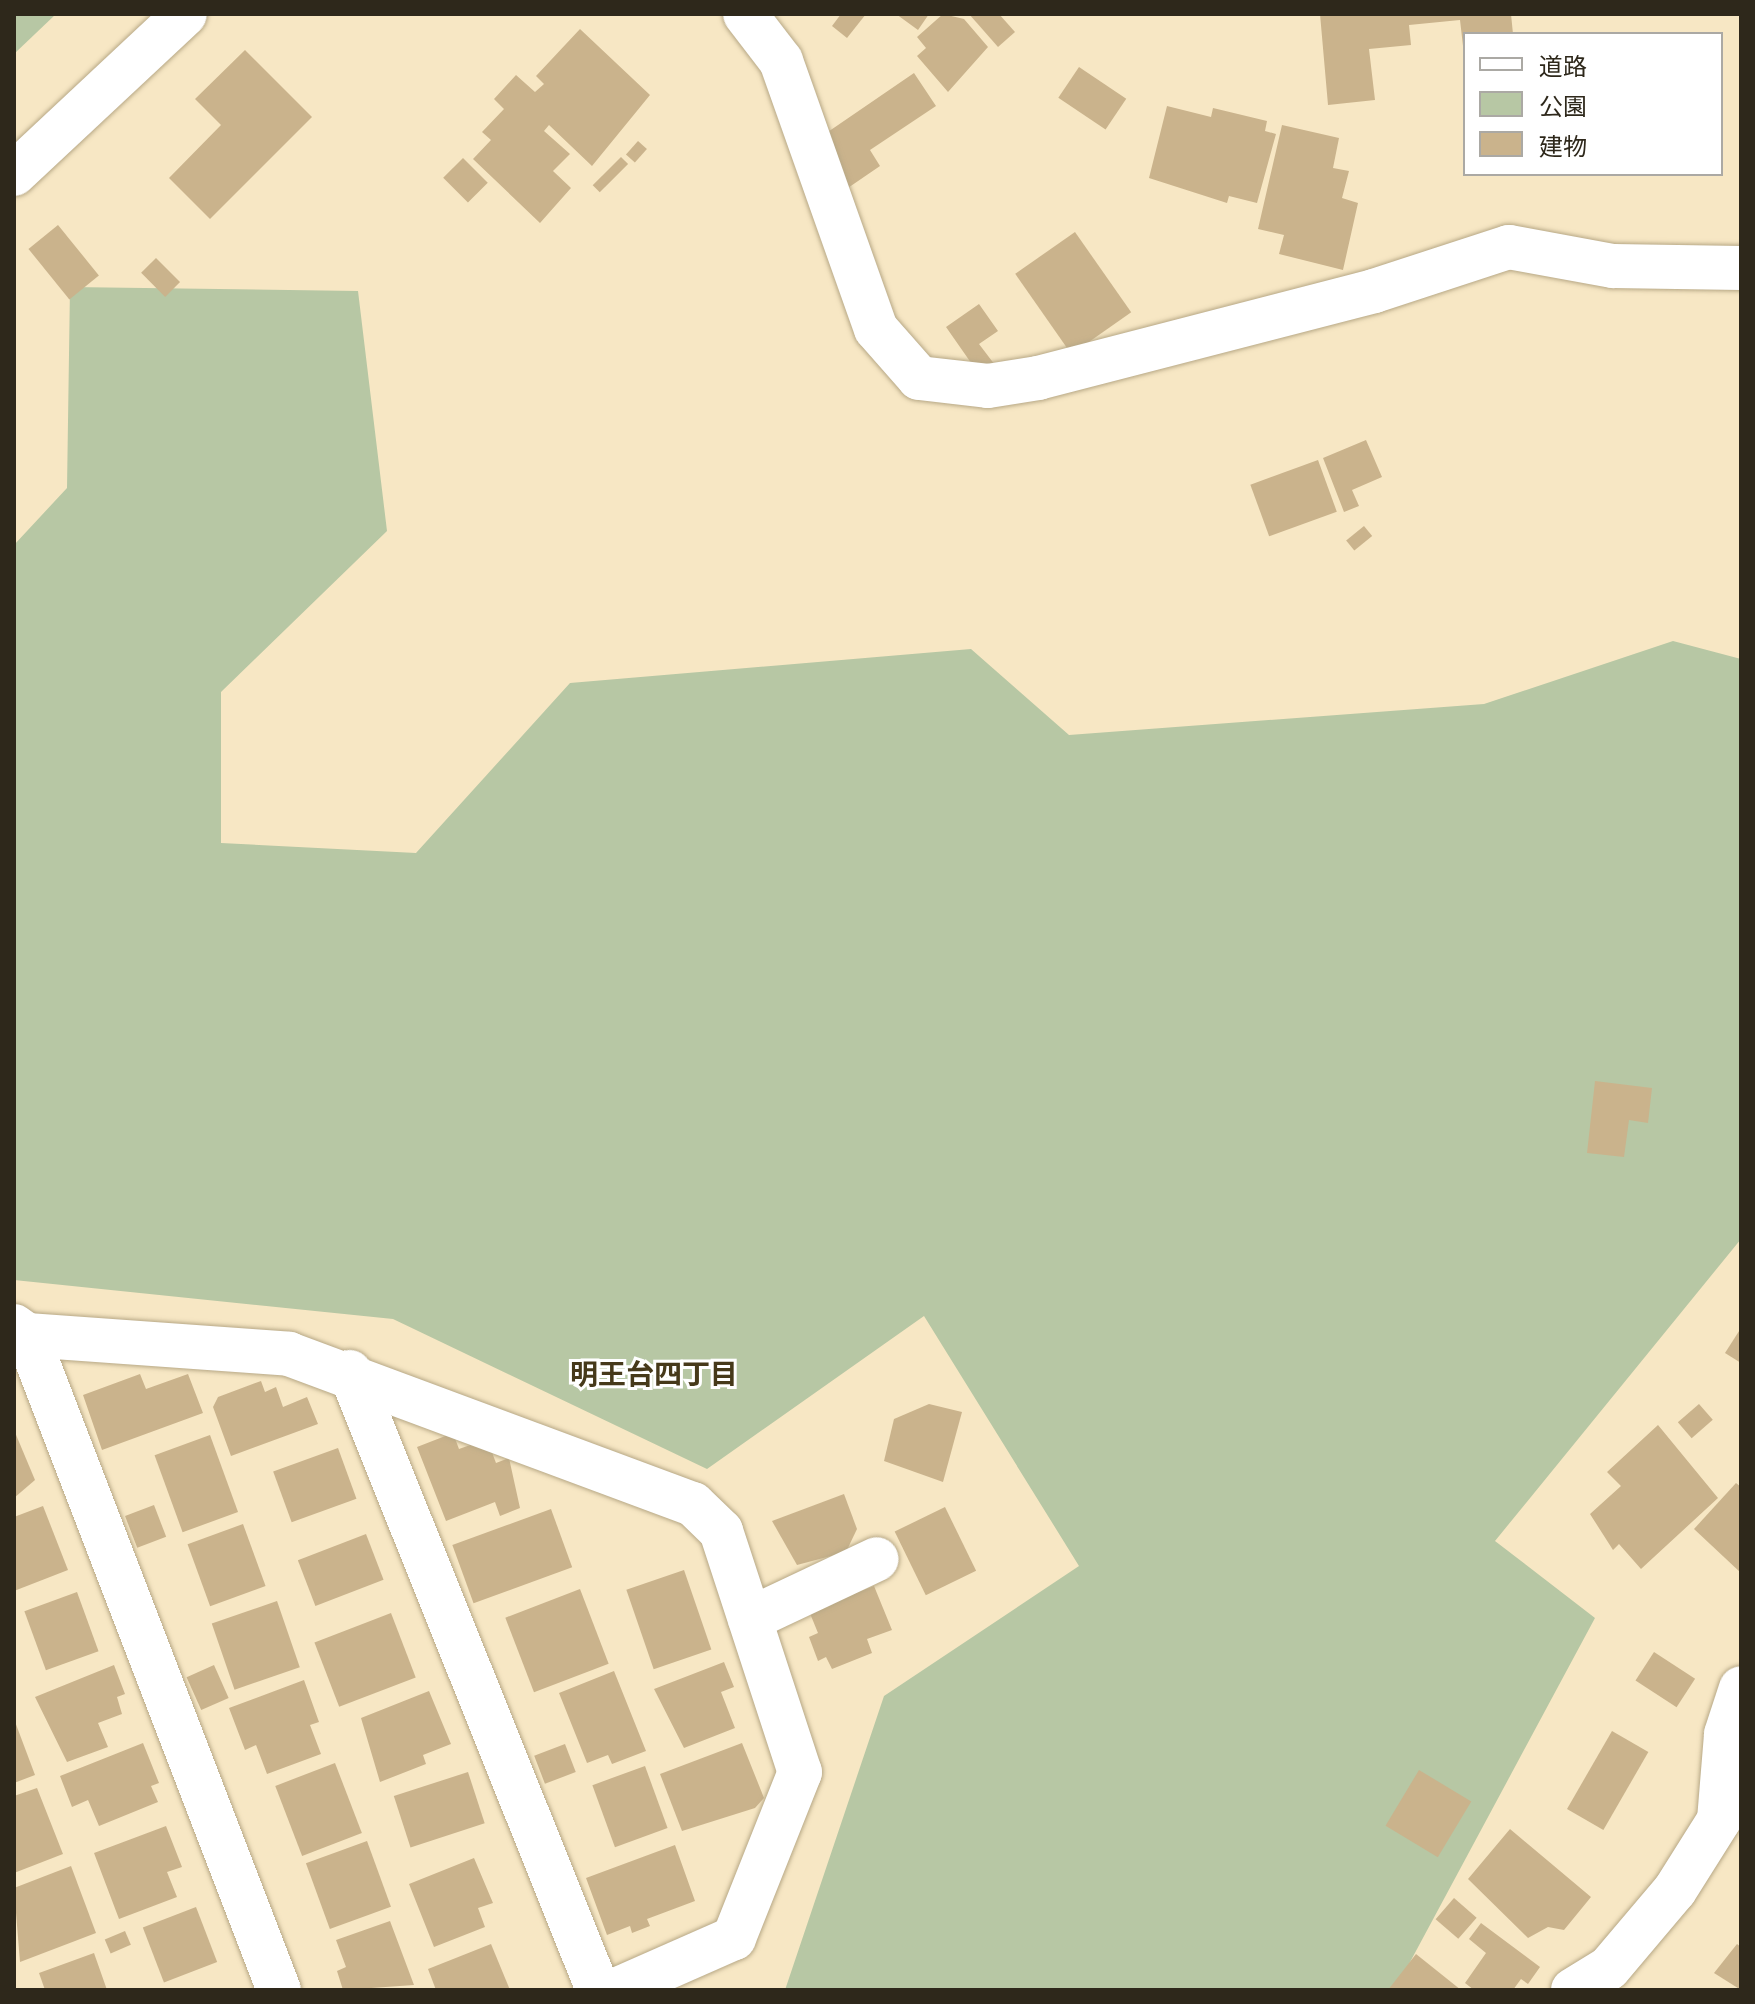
<!DOCTYPE html>
<html>
<head>
<meta charset="utf-8">
<style>
  body { margin:0 }
  #map { position:relative; width:1755px; height:2004px; overflow:hidden; background:#f7e7c4; font-family:"Archivo Narrow","Noto Sans JP",sans-serif }
  div>[style] { position:absolute }
  .green>* { inset:0; background:#b7c7a4 }
  .building>* { inset:0; background:#cab38c; transform-origin:0 0 }
  .roads { filter:drop-shadow(0 0 2px #b7a886) drop-shadow(0 0 2px #b7a886) }
  .minor>* { height:44px; margin:-22px; padding:0 22px; transform-origin:22px; border-radius:22px; background:#fff }
  .tertiary>* { height:44px; margin:-22px; padding:0 22px; transform-origin:22px; border-radius:22px; background:#fff }
  span { translate:-50% -50%; white-space:nowrap; text-align:center; line-height:1.15; -webkit-text-stroke:6px #fff; paint-order:stroke }
  .neighbourhood-label { font-size:28px; color:#46391a; font-weight:700 }
  .frame { position:absolute; inset:0; border:16px solid #2e281b; pointer-events:none }
  .legend { position:absolute; left:1463px; top:32px; width:260px; height:144px; box-sizing:border-box; background:#fff; border:2px solid #aba9a4; margin:0; padding:10px 14px; list-style:none; font-size:24px; color:#2e281b }
  .legend li { display:flex; align-items:center; gap:16px; height:40px }
  .legend b { width:40px; border:2px solid #aba9a4 }
</style>
</head>
<body>
<div id="map">
  <div class="green">
    <i style="clip-path:polygon(14px 14px,56px 14px,14px 54px)"></i>
    <i style="clip-path:polygon(70px 287px,358px 291px,387px 531px,221px 692px,221px 843px,416px 853px,570px 683px,971px 649px,1069px 735px,1484px 704px,1673px 641px,1741px 659px,1741px 1239px,1495px 1541px,1595px 1618px,1395px 1990px,785px 1990px,884px 1696px,1079px 1566px,924px 1316px,707px 1469px,393px 1319px,14px 1280px,14px 545px,67px 488px)"></i>
  </div>
  <div class="building">
    <i style="clip-path:polygon(841px 14px,866px 14px,847px 38px,832px 26px)"></i>
    <i style="clip-path:polygon(896px 14px,929px 14px,918px 30px)"></i>
    <i style="clip-path:polygon(943px 14px,964px 19px,988px 47px,948px 92px,917px 56px,926px 48px,917px 37px)"></i>
    <i style="clip-path:polygon(969px 14px,999px 14px,1015px 32px,998px 47px)"></i>
    <i style="clip-path:polygon(1320px 14px,1511px 14px,1513px 34px,1465px 34px,1463px 46px,1460px 20px,1409px 25px,1411px 45px,1369px 49px,1375px 100px,1328px 105px)"></i>
    <i style="clip-path:polygon(580px 29px,650px 95px,592px 166px,549px 125px,544px 131px,570px 154px,553px 171px,571px 188px,540px 223px,473px 159px,491px 140px,482px 132px,504px 109px,494px 99px,516px 75px,535px 92px,544px 84px,536px 76px)"></i>
    <i style="clip-path:polygon(245px 50px,312px 117px,210px 219px,169px 178px,221px 125px,195px 99px)"></i>
    <i style="left:1079px;top:67px;width:57px;height:37px;rotate:34deg"></i>
    <i style="clip-path:polygon(914px 73px,936px 106px,870px 150px,880px 166px,842px 192px,822px 136px)"></i>
    <i style="clip-path:polygon(1167px 106px,1211px 117px,1213px 108px,1267px 121px,1265px 131px,1276px 134px,1257px 203px,1229px 196px,1227px 203px,1149px 178px)"></i>
    <i style="clip-path:polygon(1282px 125px,1339px 138px,1333px 168px,1349px 171px,1342px 198px,1358px 203px,1343px 270px,1279px 254px,1284px 235px,1258px 229px)"></i>
    <i style="left:638px;top:141px;width:12px;height:18px;rotate:42deg"></i>
    <i style="left:621px;top:157px;width:10px;height:40px;rotate:45deg"></i>
    <i style="left:463px;top:158px;width:35px;height:28px;rotate:45deg"></i>
    <i style="left:58px;top:225px;width:65px;height:38px;rotate:51deg"></i>
    <i style="left:1075px;top:232px;width:98px;height:73px;rotate:55deg"></i>
    <i style="left:156px;top:258px;width:34px;height:21px;rotate:45deg"></i>
    <i style="clip-path:polygon(979px 304px,998px 331px,979px 344px,998px 369px,983px 380px,946px 327px)"></i>
    <i style="clip-path:polygon(1366px 440px,1382px 477px,1352px 490px,1359px 506px,1344px 512px,1323px 458px)"></i>
    <i style="left:1318px;top:460px;width:55px;height:72px;rotate:70deg"></i>
    <i style="left:1364px;top:526px;width:13px;height:23px;rotate:51deg"></i>
    <i style="clip-path:polygon(1595px 1081px,1652px 1088px,1648px 1123px,1629px 1120px,1624px 1157px,1587px 1153px)"></i>
    <i style="clip-path:polygon(1741px 1328px,1741px 1363px,1725px 1353px)"></i>
    <i style="clip-path:polygon(140px 1374px,146px 1389px,188px 1374px,203px 1413px,102px 1450px,83px 1395px)"></i>
    <i style="clip-path:polygon(261px 1381px,265px 1392px,276px 1387px,283px 1407px,307px 1397px,318px 1424px,231px 1456px,213px 1407px,218px 1397px)"></i>
    <i style="clip-path:polygon(929px 1404px,962px 1412px,943px 1482px,884px 1461px,894px 1419px)"></i>
    <i style="left:1699px;top:1404px;width:21px;height:28px;rotate:49deg"></i>
    <i style="clip-path:polygon(1658px 1425px,1718px 1498px,1641px 1569px,1619px 1544px,1613px 1550px,1590px 1514px,1621px 1486px,1607px 1472px)"></i>
    <i style="clip-path:polygon(14px 1430px,35px 1480px,14px 1498px)"></i>
    <i style="clip-path:polygon(453px 1433px,459px 1449px,487px 1439px,496px 1463px,509px 1458px,520px 1508px,500px 1516px,495px 1502px,446px 1521px,417px 1447px)"></i>
    <i style="left:210px;top:1435px;width:82px;height:59px;rotate:70deg"></i>
    <i style="left:338px;top:1448px;width:54px;height:69px;rotate:70deg"></i>
    <i style="clip-path:polygon(1736px 1483px,1741px 1487px,1741px 1573px,1694px 1529px)"></i>
    <i style="clip-path:polygon(844px 1494px,857px 1529px,846px 1552px,797px 1565px,772px 1521px)"></i>
    <i style="left:154px;top:1505px;width:34px;height:31px;rotate:69deg"></i>
    <i style="clip-path:polygon(43px 1506px,68px 1570px,14px 1591px,14px 1517px)"></i>
    <i style="left:945px;top:1507px;width:71px;height:56px;rotate:64deg"></i>
    <i style="left:551px;top:1509px;width:62px;height:105px;rotate:70deg"></i>
    <i style="left:243px;top:1524px;width:66px;height:59px;rotate:70deg"></i>
    <i style="left:366px;top:1534px;width:49px;height:73px;rotate:69deg"></i>
    <i style="left:684px;top:1570px;width:84px;height:61px;rotate:71deg"></i>
    <i style="clip-path:polygon(874px 1586px,892px 1630px,867px 1639px,872px 1653px,832px 1669px,826px 1657px,818px 1661px,809px 1637px,818px 1633px,809px 1611px)"></i>
    <i style="left:580px;top:1589px;width:80px;height:80px;rotate:69deg"></i>
    <i style="left:77px;top:1592px;width:63px;height:56px;rotate:70deg"></i>
    <i style="left:277px;top:1601px;width:70px;height:69px;rotate:71deg"></i>
    <i style="left:391px;top:1613px;width:69px;height:82px;rotate:69deg"></i>
    <i style="left:1654px;top:1652px;width:49px;height:34px;rotate:33deg"></i>
    <i style="clip-path:polygon(724px 1662px,734px 1687px,721px 1692px,735px 1728px,684px 1748px,654px 1689px)"></i>
    <i style="clip-path:polygon(114px 1665px,125px 1694px,117px 1697px,122px 1714px,98px 1723px,108px 1747px,67px 1762px,35px 1697px)"></i>
    <i style="left:214px;top:1665px;width:36px;height:30px;rotate:66deg"></i>
    <i style="clip-path:polygon(614px 1671px,646px 1751px,612px 1764px,608px 1755px,587px 1763px,559px 1693px)"></i>
    <i style="clip-path:polygon(304px 1680px,319px 1722px,310px 1725px,321px 1754px,267px 1774px,256px 1745px,245px 1750px,229px 1708px)"></i>
    <i style="clip-path:polygon(429px 1691px,451px 1744px,423px 1755px,426px 1764px,380px 1782px,361px 1718px)"></i>
    <i style="clip-path:polygon(14px 1719px,35px 1775px,14px 1783px)"></i>
    <i style="left:1612px;top:1731px;width:42px;height:90px;rotate:30deg"></i>
    <i style="clip-path:polygon(143px 1743px,159px 1783px,151px 1786px,158px 1802px,99px 1826px,88px 1800px,72px 1807px,60px 1776px)"></i>
    <i style="clip-path:polygon(742px 1743px,764px 1798px,755px 1808px,682px 1831px,660px 1774px)"></i>
    <i style="left:565px;top:1744px;width:30px;height:33px;rotate:69deg"></i>
    <i style="left:335px;top:1763px;width:75px;height:64px;rotate:69deg"></i>
    <i style="left:645px;top:1766px;width:66px;height:56px;rotate:70deg"></i>
    <i style="left:1419px;top:1770px;width:61px;height:65px;rotate:31deg"></i>
    <i style="left:468px;top:1772px;width:54px;height:78px;rotate:72deg"></i>
    <i style="clip-path:polygon(37px 1788px,63px 1854px,14px 1873px,14px 1796px)"></i>
    <i style="clip-path:polygon(166px 1826px,182px 1867px,167px 1872px,177px 1897px,119px 1919px,94px 1853px)"></i>
    <i style="clip-path:polygon(1510px 1829px,1591px 1897px,1564px 1930px,1548px 1927px,1528px 1938px,1468px 1879px)"></i>
    <i style="left:367px;top:1841px;width:70px;height:65px;rotate:70deg"></i>
    <i style="clip-path:polygon(675px 1845px,695px 1901px,647px 1919px,650px 1926px,632px 1933px,630px 1926px,607px 1935px,586px 1878px)"></i>
    <i style="clip-path:polygon(474px 1858px,493px 1903px,478px 1908px,485px 1927px,434px 1947px,409px 1884px)"></i>
    <i style="clip-path:polygon(71px 1866px,96px 1933px,20px 1962px,14px 1888px)"></i>
    <i style="left:1454px;top:1898px;width:30px;height:28px;rotate:41deg"></i>
    <i style="left:196px;top:1907px;width:59px;height:57px;rotate:69deg"></i>
    <i style="clip-path:polygon(390px 1921px,414px 1985px,343px 1990px,337px 1971px,346px 1967px,336px 1940px)"></i>
    <i style="clip-path:polygon(1481px 1923px,1540px 1967px,1528px 1984px,1521px 1979px,1513px 1990px,1474px 1990px,1465px 1983px,1486px 1953px,1469px 1939px)"></i>
    <i style="left:125px;top:1931px;width:15px;height:22px;rotate:67deg"></i>
    <i style="clip-path:polygon(491px 1944px,510px 1990px,436px 1990px,428px 1969px)"></i>
    <i style="clip-path:polygon(1737px 1944px,1741px 1947px,1741px 1990px,1714px 1973px)"></i>
    <i style="clip-path:polygon(94px 1953px,107px 1990px,45px 1990px,39px 1973px)"></i>
    <i style="clip-path:polygon(1416px 1954px,1461px 1990px,1388px 1990px)"></i>
  </div>
  <div class="roads">
    <div class="minor">
      <i style="left:745px;top:14px;width:59px;rotate:52.5deg"></i>
      <i style="left:781px;top:61px;width:284px;rotate:70.5deg"></i>
      <i style="left:876px;top:329px;width:65px;rotate:48.7deg"></i>
      <i style="left:919px;top:378px;width:69px;rotate:6.6deg"></i>
      <i style="left:988px;top:386px;width:51px;rotate:-9.1deg"></i>
      <i style="left:1038px;top:378px;width:347px;rotate:-14.5deg"></i>
      <i style="left:1374px;top:291px;width:142px;rotate:-18.1deg"></i>
      <i style="left:1509px;top:247px;width:106px;rotate:10.4deg"></i>
      <i style="left:1613px;top:266px;width:128px;rotate:0.9deg"></i>
      <i style="left:14px;top:1326px;width:16px;rotate:35deg"></i>
      <i style="left:27px;top:1335px;width:263px;rotate:4.1deg"></i>
      <i style="left:289px;top:1354px;width:431px;rotate:20.4deg"></i>
      <i style="left:693px;top:1504px;width:39px;rotate:44deg"></i>
      <i style="left:721px;top:1531px;width:254px;rotate:71.9deg"></i>
      <i style="left:800px;top:1772px;width:179px;rotate:111.7deg"></i>
      <i style="left:734px;top:1938px;width:129px;rotate:156.2deg"></i>
      <i style="left:27px;top:1335px;width:702px;rotate:68.96deg"></i>
      <i style="left:350px;top:1372px;width:666px;rotate:68.13deg"></i>
      <i style="left:750px;top:1619px;width:140px;rotate:-25.3deg"></i>
      <i style="left:1573px;top:1990px;width:42px;rotate:-31.4deg"></i>
      <i style="left:1609px;top:1968px;width:102px;rotate:-49.8deg"></i>
      <i style="left:1675px;top:1890px;width:83px;rotate:-57.8deg"></i>
      <i style="left:1719px;top:1820px;width:86px;rotate:-85.3deg"></i>
      <i style="left:1726px;top:1734px;width:48px;rotate:-71.9deg"></i>
    </div>
    <div class="tertiary">
      <i style="left:14px;top:174px;width:234px;rotate:-43.1deg"></i>
    </div>
  </div>
  <div class="neighbourhood-label">
    <span style="left:654px;top:1374px">明王台四丁目</span>
  </div>
  <div class="frame"></div>
  <ul class="legend">
  <li><b style="height:10px;background:#fff"></b>道路</li>
  <li><b style="height:22px;background:#b7c7a4"></b>公園</li>
  <li><b style="height:22px;background:#cab38c"></b>建物</li>
  </ul>
</div>
</body>
</html>
